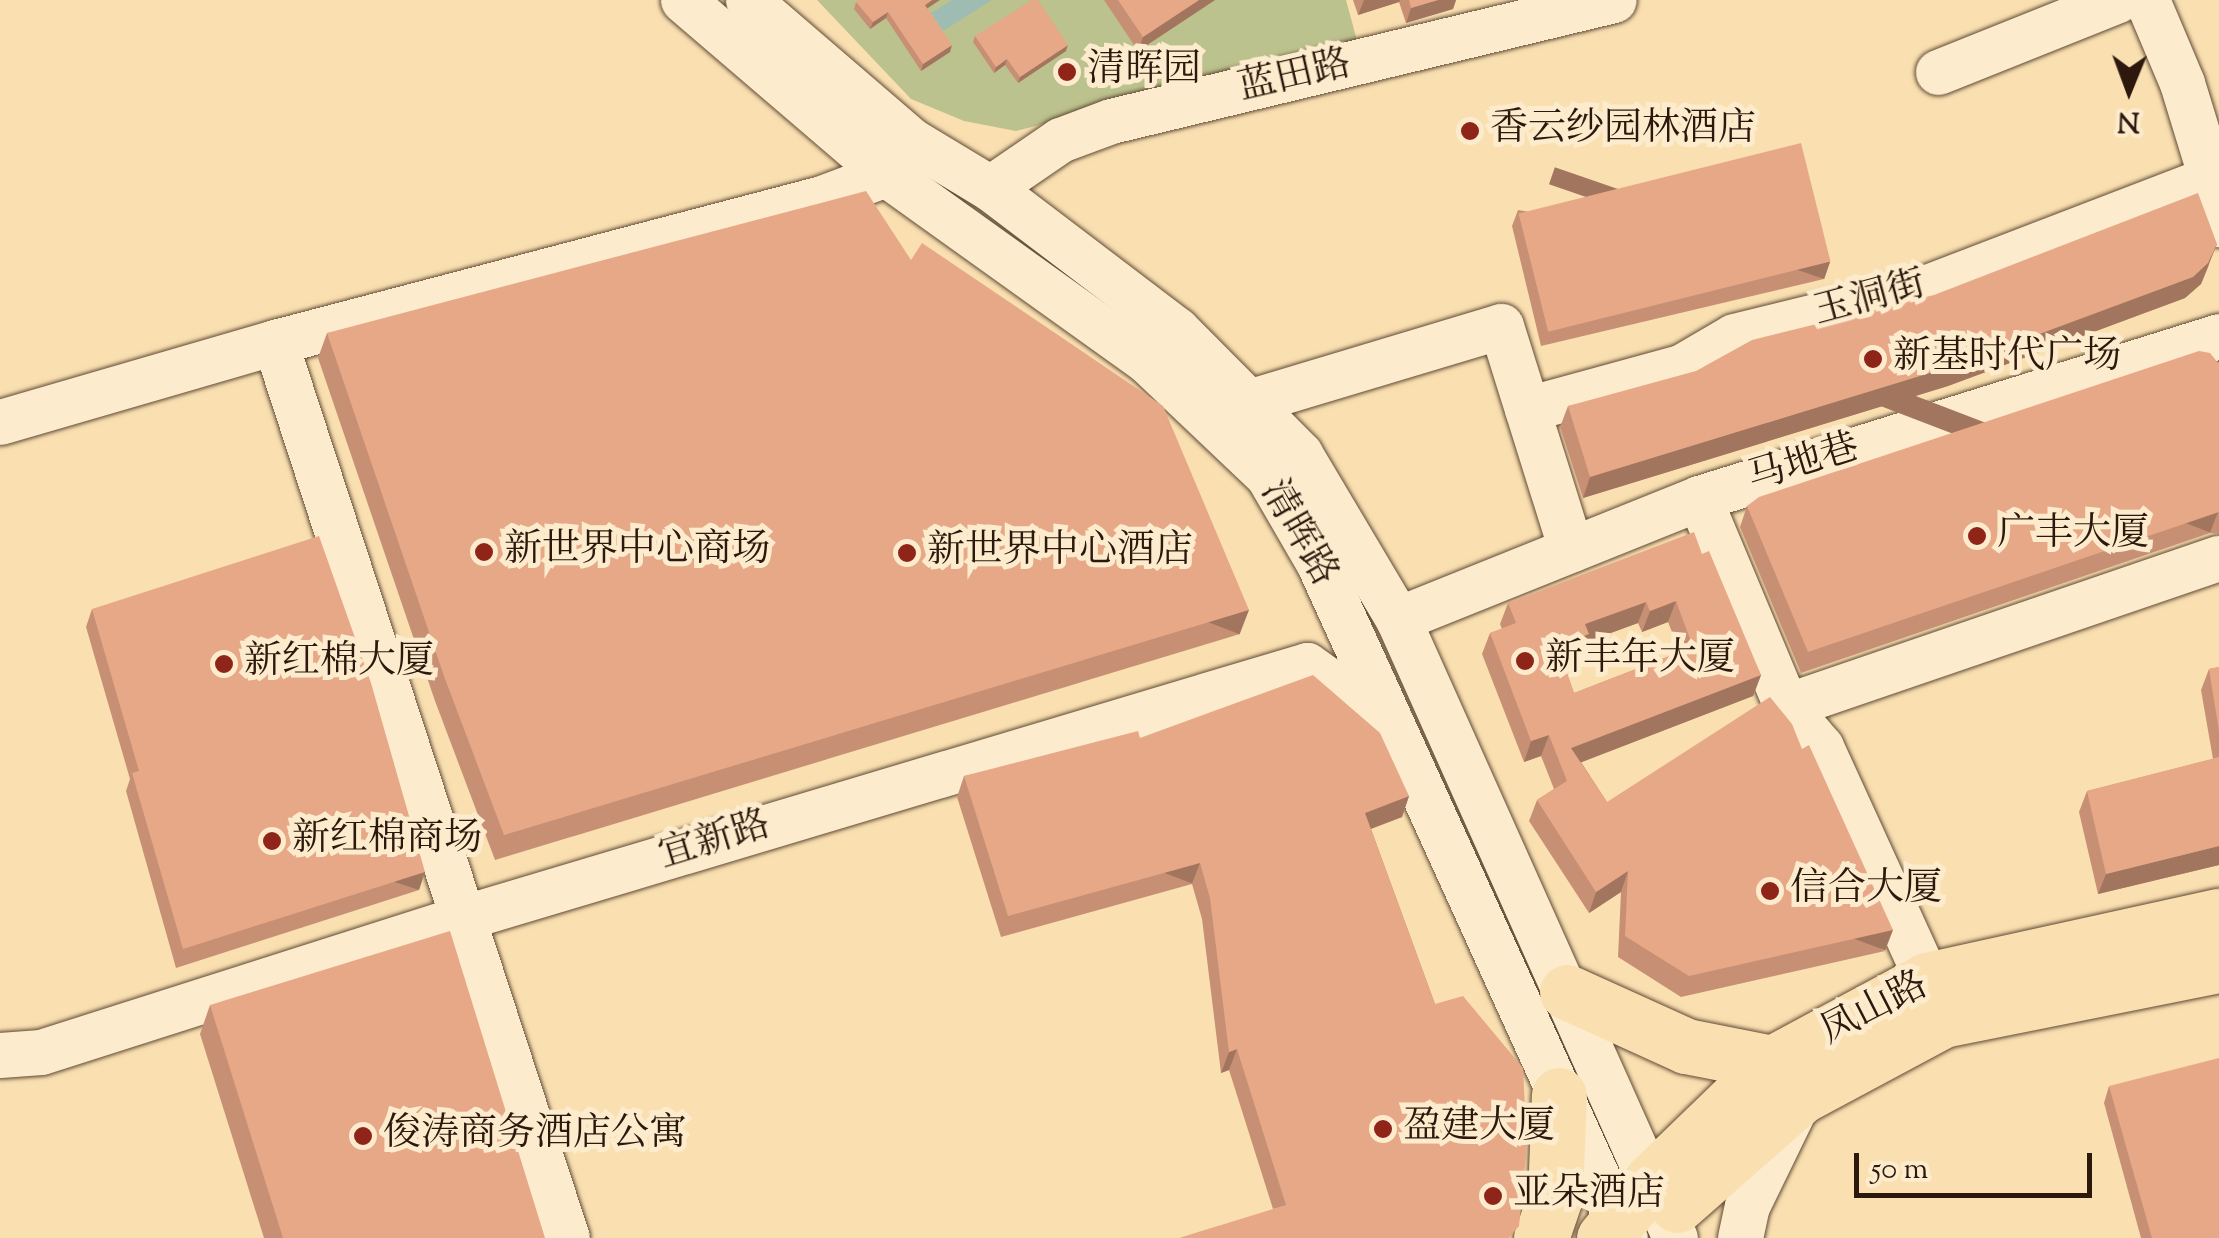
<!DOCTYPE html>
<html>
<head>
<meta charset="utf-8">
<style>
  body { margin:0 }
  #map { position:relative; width:2219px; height:1238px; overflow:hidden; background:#fae0b1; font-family:"Sorts Mill Goudy","Noto Serif SC",serif }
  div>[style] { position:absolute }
  .green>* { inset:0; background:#bcc28d }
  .water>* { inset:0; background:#9fbcb3 }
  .roads { filter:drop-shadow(0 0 2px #604a36) drop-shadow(0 0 2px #604a36) }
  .minor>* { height:45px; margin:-22.5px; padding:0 22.5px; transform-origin:22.5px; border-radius:22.5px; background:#fcebcc }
  .major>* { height:55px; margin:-27.5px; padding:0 27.5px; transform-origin:27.5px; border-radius:27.5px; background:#fae0b1 }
  .wall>* { inset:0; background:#c79074 }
  .shaded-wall>* { inset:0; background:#a2765e; transform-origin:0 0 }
  .building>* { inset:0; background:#e7a887; transform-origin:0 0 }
  .dots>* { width:28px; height:28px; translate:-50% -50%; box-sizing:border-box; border:5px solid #fcebcc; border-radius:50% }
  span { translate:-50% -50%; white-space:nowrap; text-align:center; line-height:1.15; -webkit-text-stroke:10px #fcebcc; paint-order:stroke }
  .poi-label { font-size:38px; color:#2d180d }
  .left { translate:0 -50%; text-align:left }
  .street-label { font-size:38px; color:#2d180d }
  .north { position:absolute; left:2079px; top:40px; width:100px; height:100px; -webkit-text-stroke:8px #fcebcc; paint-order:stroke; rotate:181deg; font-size:28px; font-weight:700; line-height:40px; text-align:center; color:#2d180d }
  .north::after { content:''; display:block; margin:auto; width:35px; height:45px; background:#2d180d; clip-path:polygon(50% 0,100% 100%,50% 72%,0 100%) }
  .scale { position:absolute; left:1854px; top:1153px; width:238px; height:45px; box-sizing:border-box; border:5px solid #2d180d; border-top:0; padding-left:12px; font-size:30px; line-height:35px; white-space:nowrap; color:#2d180d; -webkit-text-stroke:8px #fcebcc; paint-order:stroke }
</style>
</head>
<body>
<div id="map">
  <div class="green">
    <i style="clip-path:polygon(817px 0,1346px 0,1358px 44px,1016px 131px,964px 121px,911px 99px)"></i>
  </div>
  <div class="water">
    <i style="clip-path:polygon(952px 0,992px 0,943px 31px,931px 13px)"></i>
  </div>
  <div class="roads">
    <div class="minor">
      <i style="left:683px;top:0;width:267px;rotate:40.6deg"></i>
      <i style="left:886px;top:174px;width:321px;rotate:35.6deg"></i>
      <i style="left:1147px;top:361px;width:167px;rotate:43.5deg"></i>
      <i style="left:1268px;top:476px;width:102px;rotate:59.9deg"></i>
      <i style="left:1319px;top:564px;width:740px;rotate:65.58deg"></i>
      <i style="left:748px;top:0;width:216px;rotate:40.7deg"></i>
      <i style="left:912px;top:141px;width:91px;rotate:31.1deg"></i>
      <i style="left:990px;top:188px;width:235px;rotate:37.2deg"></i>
      <i style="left:1177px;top:330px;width:175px;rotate:45.2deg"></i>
      <i style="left:1300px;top:454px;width:192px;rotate:59.3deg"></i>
      <i style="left:1398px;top:619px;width:678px;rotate:65.89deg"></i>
      <i style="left:2147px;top:0;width:90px;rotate:67.1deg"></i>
      <i style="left:2182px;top:83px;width:99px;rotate:73deg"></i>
      <i style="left:2211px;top:178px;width:47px;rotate:80.1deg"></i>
      <i style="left:1938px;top:72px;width:194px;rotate:-21.8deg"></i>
      <i style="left:990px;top:188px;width:85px;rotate:-34.4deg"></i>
      <i style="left:1060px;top:140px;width:54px;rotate:-20.4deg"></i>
      <i style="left:1111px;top:121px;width:517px;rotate:-13.53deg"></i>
      <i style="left:275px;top:342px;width:566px;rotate:-14.75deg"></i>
      <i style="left:822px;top:198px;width:68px;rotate:-20.6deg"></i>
      <i style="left:1248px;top:402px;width:264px;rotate:-16.7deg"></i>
      <i style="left:1501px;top:326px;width:234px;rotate:72.6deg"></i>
      <i style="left:1527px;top:409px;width:160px;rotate:-15.3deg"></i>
      <i style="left:1681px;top:367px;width:61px;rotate:-30.3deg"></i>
      <i style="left:1734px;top:336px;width:188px;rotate:-13.8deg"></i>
      <i style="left:1917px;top:291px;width:315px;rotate:-21deg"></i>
      <i style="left:0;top:422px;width:286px;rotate:-16.2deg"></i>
      <i style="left:275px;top:342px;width:942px;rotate:71.95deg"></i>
      <i style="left:1699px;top:498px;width:225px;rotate:67.3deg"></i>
      <i style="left:1786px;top:706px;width:54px;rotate:49.5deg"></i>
      <i style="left:1821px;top:747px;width:256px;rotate:65.5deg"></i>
      <i style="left:1398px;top:619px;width:324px;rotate:-21.9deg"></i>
      <i style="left:1699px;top:498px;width:545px;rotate:-17.3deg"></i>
      <i style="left:1786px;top:706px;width:458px;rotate:-18.9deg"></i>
      <i style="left:0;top:1055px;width:41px;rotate:-4.2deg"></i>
      <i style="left:41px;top:1052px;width:442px;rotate:-17.7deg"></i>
      <i style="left:462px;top:918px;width:882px;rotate:-16.67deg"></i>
      <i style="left:1307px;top:665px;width:47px;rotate:35.4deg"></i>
      <i style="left:1345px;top:692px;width:57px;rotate:45deg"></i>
      <i style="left:1740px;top:1238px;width:33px;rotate:-78deg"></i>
      <i style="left:1747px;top:1206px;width:110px;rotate:-64.1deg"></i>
    </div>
    <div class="major">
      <i style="left:1567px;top:992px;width:131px;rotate:24.4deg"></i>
      <i style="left:1686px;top:1046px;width:89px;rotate:11.1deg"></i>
      <i style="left:1677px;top:1205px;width:165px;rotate:-41.3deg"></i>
      <i style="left:1801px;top:1096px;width:161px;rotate:-28.2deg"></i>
      <i style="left:1943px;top:1020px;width:281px;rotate:-11.3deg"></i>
      <i style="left:1541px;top:1238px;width:43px;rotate:-71.1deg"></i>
      <i style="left:1555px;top:1197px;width:102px;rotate:-87.8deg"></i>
      <i style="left:1604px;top:1238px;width:75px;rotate:-50.4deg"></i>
      <i style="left:1652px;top:1180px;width:168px;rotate:-44deg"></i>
      <i style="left:1773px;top:1063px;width:175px;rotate:-28.3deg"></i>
      <i style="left:1927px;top:980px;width:299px;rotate:-12.4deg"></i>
    </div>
  </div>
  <div class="wall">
    <i style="clip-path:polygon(1104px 0,1215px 0,1138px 51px)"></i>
    <i style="clip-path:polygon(1353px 0,1456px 0,1453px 9px,1406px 23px,1399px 2px,1358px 15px)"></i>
    <i style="clip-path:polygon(856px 2px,927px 8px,950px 52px,921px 71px,886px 18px,870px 29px,854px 9px)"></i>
    <i style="clip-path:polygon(975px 36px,1066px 51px,1018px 83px,1005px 65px,994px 73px,973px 42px)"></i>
    <i style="clip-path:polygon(1518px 210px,1830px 262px,1824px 279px,1541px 346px,1512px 226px)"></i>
    <i style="clip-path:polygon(911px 260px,1240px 634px,495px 860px,435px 701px,318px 358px,327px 333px)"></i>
    <i style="clip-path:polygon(2209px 265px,2201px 284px,2185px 298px,1948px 386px,1583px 498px,1560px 427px,1568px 406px)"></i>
    <i style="clip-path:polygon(2219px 364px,2219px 534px,2210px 533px,1801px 673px,1740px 527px,1747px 506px)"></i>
    <i style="clip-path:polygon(evenodd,1702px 554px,1761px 675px,1753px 696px,1581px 762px,1607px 802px,1885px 951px,1681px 997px,1618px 957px,1621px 892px,1589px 913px,1529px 821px,1537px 800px,1554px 789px,1541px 756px,1524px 762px,1482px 654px,1490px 633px,1502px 629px,1500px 624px,1508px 603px,1702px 554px,1668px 622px,1680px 652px,1574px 693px,1563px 662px,1582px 655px,1586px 642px,1638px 623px,1642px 632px,1668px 622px)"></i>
    <i style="clip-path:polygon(92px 609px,419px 890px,176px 968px,126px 791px,130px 779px,86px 627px)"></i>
    <i style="clip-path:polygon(2219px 667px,2219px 865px,2098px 894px,2079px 812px,2087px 791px,2213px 759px,2201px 690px,2209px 669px)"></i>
    <i style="clip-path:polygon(1140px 738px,1409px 796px,1402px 817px,1371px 829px,1435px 1004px,1527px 1146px,1273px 1209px,1229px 1070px,1221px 1073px,1202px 919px,1192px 884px,1001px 937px,957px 797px,964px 776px)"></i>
    <i style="clip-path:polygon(210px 1005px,545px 1238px,264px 1238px,200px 1034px)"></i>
    <i style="clip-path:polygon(2109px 1086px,2219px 1238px,2141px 1238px,2104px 1103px)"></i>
  </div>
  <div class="shaded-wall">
    <i style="clip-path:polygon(932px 0,940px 0,922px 12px,925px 5px)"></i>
    <i style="clip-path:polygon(1199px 0,1215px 0,1138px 51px,1143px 37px)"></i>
    <i style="clip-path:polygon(1364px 0,1400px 0,1399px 2px,1358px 15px)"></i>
    <i style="clip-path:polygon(1438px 0,1456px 0,1453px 9px,1406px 23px,1411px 8px)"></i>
    <i style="clip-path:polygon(888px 12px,886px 18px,870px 29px,873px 22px)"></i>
    <i style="clip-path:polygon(952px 45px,950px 52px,921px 71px,923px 64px)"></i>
    <i style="clip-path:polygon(1068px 45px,1066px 51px,1018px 83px,1020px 77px)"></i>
    <i style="clip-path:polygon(1007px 59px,1005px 65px,994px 73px,996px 67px)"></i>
    <i style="clip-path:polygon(2217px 244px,2201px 284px,2185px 298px,1948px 386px,1583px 498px,1590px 477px)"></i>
    <i style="left:1830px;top:262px;width:18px;height:291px;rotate:109deg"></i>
    <i style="left:2218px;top:512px;width:22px;height:433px;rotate:111deg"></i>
    <i style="clip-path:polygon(1676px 601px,1668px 622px,1642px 632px,1650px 611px)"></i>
    <i style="clip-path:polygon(1646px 602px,1638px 623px,1586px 642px,1582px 655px,1549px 668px,1557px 647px,1585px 624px)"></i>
    <i style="left:1249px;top:610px;width:26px;height:778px;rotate:111deg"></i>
    <i style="clip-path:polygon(1761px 675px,1753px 696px,1564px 769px,1571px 748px)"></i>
    <i style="clip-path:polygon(1549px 735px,1541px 756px,1524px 762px,1531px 741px)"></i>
    <i style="clip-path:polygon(1409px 796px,1402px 817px,1357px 834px,1365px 813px)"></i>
    <i style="clip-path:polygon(2219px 846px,2219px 865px,2098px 894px,2106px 874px)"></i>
    <i style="left:1200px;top:863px;width:22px;height:199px;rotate:111deg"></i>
    <i style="clip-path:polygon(1628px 871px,1621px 892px,1589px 913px,1596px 892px)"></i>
    <i style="left:425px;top:872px;width:19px;height:254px;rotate:108deg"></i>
    <i style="left:1893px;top:930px;width:22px;height:209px;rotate:111deg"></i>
    <i style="clip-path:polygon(1237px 1049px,1229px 1070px,1221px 1073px,1229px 1052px)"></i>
  </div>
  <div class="building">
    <i style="clip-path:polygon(859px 0,932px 0,925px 5px,952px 45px,923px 64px,888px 12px,873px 22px,856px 2px)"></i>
    <i style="clip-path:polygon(1032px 0,1038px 0,1068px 45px,1020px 77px,1007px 59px,996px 67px,975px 36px)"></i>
    <i style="clip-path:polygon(1118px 0,1199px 0,1143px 37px)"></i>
    <i style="clip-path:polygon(1409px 0,1438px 0,1411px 8px)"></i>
    <i style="left:1801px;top:143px;width:122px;height:291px;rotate:76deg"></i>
    <i style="clip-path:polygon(866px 191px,911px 260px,922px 243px,1163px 406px,1249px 610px,504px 835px,444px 676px,327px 333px)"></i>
    <i style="clip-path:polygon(2198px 193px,2217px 244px,2208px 263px,2193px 277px,1956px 365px,1590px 477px,1568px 406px,1696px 371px,1752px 340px,1934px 295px)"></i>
    <i style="clip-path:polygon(2199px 351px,2210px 353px,2219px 364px,2219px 512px,1808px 652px,1747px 506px,1759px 497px)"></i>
    <i style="clip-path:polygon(evenodd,1694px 532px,1702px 554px,1709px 551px,1761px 675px,1571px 748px,1607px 802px,1770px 697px,1792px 724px,1802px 749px,1809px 745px,1893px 930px,1689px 976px,1625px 936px,1628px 871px,1596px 892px,1537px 800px,1567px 781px,1549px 735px,1531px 741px,1490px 633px,1516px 623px,1508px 603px,1694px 532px,1676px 601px,1693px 647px,1574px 693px,1557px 647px,1589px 634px,1585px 624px,1646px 602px,1650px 611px,1676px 601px)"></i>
    <i style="clip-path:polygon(319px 536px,371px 683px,425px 872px,183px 949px,132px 773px,139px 771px,92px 609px)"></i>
    <i style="clip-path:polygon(2219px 667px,2219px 731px,2209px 669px)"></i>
    <i style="clip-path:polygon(1313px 675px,1380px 733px,1409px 796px,1365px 813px,1435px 1004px,1463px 996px,1523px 1068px,1527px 1146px,1519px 1226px,1509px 1238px,1179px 1238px,1286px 1205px,1237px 1049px,1229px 1052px,1210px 898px,1200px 863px,1008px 916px,964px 776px,1138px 731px,1140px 738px)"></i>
    <i style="clip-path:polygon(2219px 757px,2219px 846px,2106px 874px,2087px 791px)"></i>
    <i style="clip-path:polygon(450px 931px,545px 1238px,283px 1238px,210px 1005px)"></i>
    <i style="clip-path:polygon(2219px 1058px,2219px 1238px,2152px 1238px,2109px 1086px)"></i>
  </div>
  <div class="dots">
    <i style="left:1067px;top:72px;background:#8f2418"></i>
    <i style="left:1470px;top:131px;background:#8f2418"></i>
    <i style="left:1873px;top:359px;background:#8f2418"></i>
    <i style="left:1977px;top:536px;background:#8f2418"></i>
    <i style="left:484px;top:552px;background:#8f2418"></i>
    <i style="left:907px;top:553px;background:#8f2418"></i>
    <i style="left:1525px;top:661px;background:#8f2418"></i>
    <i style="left:224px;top:664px;background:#8f2418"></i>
    <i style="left:272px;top:841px;background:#8f2418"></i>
    <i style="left:1770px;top:891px;background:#8f2418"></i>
    <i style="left:1383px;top:1129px;background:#8f2418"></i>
    <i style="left:363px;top:1136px;background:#8f2418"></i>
    <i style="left:1493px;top:1196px;background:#8f2418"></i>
  </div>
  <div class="poi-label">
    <span class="left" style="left:1087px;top:72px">清晖园</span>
    <span class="left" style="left:1490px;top:131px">香云纱园林酒店</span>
    <span class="left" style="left:1893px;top:359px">新基时代广场</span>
    <span class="left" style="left:1997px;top:536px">广丰大厦</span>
    <span class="left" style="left:504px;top:552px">新世界中心商场</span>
    <span class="left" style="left:927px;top:553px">新世界中心酒店</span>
    <span class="left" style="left:1545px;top:661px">新丰年大厦</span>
    <span class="left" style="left:244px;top:664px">新红棉大厦</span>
    <span class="left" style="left:292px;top:841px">新红棉商场</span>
    <span class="left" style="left:1790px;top:891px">信合大厦</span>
    <span class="left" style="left:1403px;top:1129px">盈建大厦</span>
    <span class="left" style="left:383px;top:1136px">俊涛商务酒店公寓</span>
    <span class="left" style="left:1513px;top:1196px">亚朵酒店</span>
  </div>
  <div class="street-label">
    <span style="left:1295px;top:78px;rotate:-13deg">蓝田路</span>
    <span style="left:1870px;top:300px;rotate:-15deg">玉洞街</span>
    <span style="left:1804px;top:465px;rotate:-17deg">马地巷</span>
    <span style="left:1297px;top:534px;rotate:60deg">清晖路</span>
    <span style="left:715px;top:842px;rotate:-17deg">宜新路</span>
    <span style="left:1875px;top:1010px;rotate:-27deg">凤山路</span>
  </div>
  <div class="north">N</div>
  <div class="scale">50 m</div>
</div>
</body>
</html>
